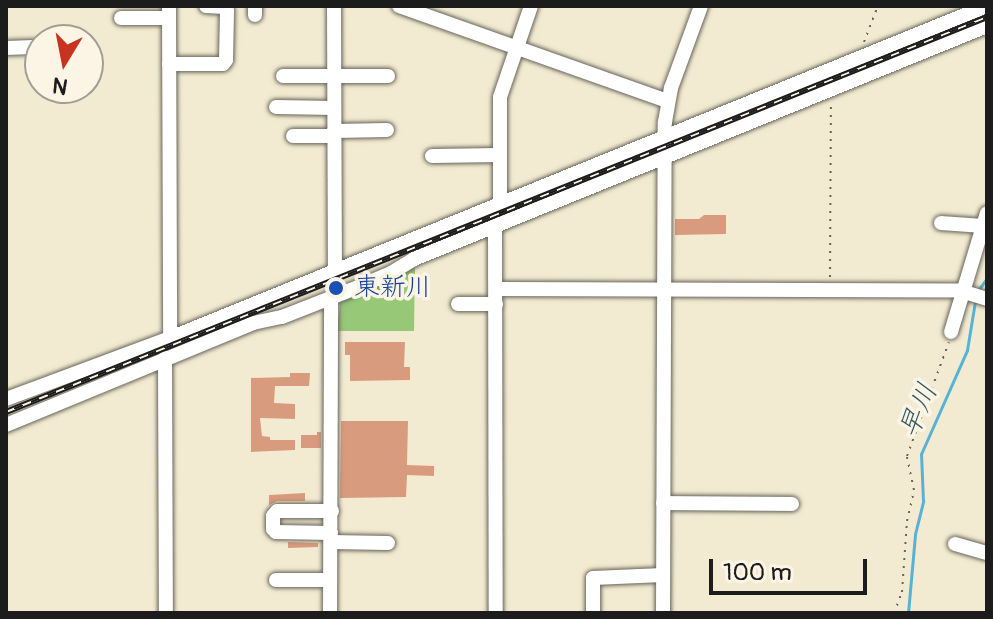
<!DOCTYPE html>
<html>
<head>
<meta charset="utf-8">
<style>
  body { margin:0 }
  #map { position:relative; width:993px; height:619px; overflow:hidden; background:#f3ebd1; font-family:Pangolin,"Klee One",sans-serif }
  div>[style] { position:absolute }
  .green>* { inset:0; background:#96c878 }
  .stream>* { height:3px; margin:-1.5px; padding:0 1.5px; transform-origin:1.5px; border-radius:1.5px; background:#58b2d6 }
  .building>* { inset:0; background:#d99b7d }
  .path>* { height:2px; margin-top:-1px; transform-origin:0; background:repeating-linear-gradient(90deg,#67645b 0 2px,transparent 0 8px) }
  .roads { filter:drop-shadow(0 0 2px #67645b) drop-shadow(0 0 2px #67645b) }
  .minor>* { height:14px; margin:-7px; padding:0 7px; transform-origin:7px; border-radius:7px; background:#fff }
  .rail>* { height:6px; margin-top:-3px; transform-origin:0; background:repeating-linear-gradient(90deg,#fcf5e5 0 9px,#1c1c1c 0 18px); box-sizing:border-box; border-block:2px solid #1c1c1c }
  .dots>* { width:22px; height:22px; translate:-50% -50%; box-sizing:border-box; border:4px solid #fcf5e5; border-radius:50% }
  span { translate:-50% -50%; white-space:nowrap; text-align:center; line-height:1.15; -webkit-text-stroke:7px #fcf5e5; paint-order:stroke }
  .transit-label { font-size:26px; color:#164399 }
  .left { translate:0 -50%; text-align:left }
  .water-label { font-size:28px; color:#345866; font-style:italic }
  .frame { position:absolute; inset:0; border:8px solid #1c1c1c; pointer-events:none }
  .north { position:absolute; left:24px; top:24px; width:80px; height:80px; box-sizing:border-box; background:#fcf5e5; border:2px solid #a29e95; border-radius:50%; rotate:190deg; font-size:22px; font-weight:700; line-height:32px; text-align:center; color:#1c1c1c }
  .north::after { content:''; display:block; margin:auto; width:28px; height:36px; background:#c8321e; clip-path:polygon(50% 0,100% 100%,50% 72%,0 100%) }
  .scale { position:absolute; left:709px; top:559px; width:158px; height:36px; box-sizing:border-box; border:4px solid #1c1c1c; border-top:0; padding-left:10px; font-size:24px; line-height:28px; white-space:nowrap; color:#1c1c1c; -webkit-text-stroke:6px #fcf5e5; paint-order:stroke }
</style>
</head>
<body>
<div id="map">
  <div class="green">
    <i style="clip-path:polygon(415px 262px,414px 331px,337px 331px,341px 298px)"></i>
  </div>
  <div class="stream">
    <i style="left:979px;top:289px;width:14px;rotate:-54deg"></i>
    <i style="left:908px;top:613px;width:79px;rotate:-84.9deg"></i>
    <i style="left:915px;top:534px;width:34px;rotate:-76deg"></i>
    <i style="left:923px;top:501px;width:47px;rotate:-92.4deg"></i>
    <i style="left:921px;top:454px;width:114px;rotate:-66.1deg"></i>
    <i style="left:967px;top:350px;width:50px;rotate:-80.7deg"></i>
  </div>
  <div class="building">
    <i style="clip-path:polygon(704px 215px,726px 215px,726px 234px,675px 235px,675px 219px,699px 219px)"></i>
    <i style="clip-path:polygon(345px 342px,405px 342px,404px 367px,410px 367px,410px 380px,350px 381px,350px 355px,345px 355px)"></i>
    <i style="clip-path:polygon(290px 373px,310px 373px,309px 386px,275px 386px,274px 403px,295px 404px,295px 419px,260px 418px,262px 436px,270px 437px,270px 440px,295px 440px,295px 450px,251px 452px,251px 378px,290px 377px)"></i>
    <i style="clip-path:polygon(341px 421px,408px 421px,407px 465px,434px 466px,434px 476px,407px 475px,406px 497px,340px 498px)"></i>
    <i style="clip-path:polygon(317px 432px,321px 432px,321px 448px,301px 448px,301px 435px,317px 435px)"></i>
    <i style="clip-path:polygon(305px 493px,305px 501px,277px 501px,269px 505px,269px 495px)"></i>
    <i style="clip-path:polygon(288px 542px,318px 543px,318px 547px,288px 548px)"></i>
  </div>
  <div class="path">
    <i style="left:864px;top:42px;width:39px;rotate:-69deg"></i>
    <i style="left:830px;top:277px;width:174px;rotate:-89.7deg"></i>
    <i style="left:894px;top:613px;width:22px;rotate:-69deg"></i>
    <i style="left:902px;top:592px;width:71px;rotate:-86deg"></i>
    <i style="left:907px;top:521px;width:32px;rotate:-77deg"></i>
    <i style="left:914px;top:490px;width:35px;rotate:-102deg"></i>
    <i style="left:907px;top:456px;width:121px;rotate:-69.8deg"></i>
  </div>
  <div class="roads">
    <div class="minor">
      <i style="left:169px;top:6px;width:332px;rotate:89.8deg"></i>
      <i style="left:255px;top:6px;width:9px;rotate:90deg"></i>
      <i style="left:334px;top:6px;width:264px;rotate:89.8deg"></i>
      <i style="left:399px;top:6px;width:284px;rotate:19.5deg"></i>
      <i style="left:121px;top:18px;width:48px"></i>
      <i style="left:6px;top:48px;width:34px;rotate:-2deg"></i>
      <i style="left:169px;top:64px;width:54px"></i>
      <i style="left:223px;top:64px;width:5px;rotate:-53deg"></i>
      <i style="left:226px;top:60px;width:49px;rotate:-88.8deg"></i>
      <i style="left:227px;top:11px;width:5px;rotate:-127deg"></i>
      <i style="left:224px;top:7px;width:18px;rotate:-177deg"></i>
      <i style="left:283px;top:76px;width:105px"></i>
      <i style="left:276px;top:107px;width:58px;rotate:1deg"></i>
      <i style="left:334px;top:131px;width:53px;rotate:-1.1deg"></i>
      <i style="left:293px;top:136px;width:41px"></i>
      <i style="left:432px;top:156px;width:67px;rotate:-0.9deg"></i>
      <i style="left:500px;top:203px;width:106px;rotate:-90deg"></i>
      <i style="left:500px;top:97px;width:96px;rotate:-71.2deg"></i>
      <i style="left:941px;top:223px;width:42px;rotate:4.1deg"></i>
      <i style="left:495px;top:226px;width:387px;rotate:89.9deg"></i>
      <i style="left:496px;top:289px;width:465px;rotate:0.2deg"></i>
      <i style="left:961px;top:291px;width:27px;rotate:17deg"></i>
      <i style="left:458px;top:304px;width:38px"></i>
      <i style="left:951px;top:332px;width:124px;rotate:-73.2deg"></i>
      <i style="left:165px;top:358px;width:255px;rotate:89.8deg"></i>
      <i style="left:6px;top:399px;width:175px;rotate:-20.4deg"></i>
      <i style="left:170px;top:338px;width:882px;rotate:-22.12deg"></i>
      <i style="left:6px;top:425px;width:267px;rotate:-22.4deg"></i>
      <i style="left:253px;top:323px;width:30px;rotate:-12deg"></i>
      <i style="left:282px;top:317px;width:74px;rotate:-21.4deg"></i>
      <i style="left:351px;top:290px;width:43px;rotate:-23deg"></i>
      <i style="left:391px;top:273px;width:27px;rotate:-31deg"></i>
      <i style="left:414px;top:259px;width:619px;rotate:-22.13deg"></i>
      <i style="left:663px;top:503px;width:129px;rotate:0.4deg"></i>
      <i style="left:331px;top:533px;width:55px;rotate:-179deg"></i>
      <i style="left:276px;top:532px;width:4px;rotate:-135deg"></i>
      <i style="left:273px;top:529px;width:13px;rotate:-90deg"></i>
      <i style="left:273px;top:516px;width:6px;rotate:-51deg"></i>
      <i style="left:277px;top:511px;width:55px"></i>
      <i style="left:331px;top:542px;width:57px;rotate:1deg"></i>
      <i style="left:955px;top:544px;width:33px;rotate:16deg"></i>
      <i style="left:276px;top:580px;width:54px"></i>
      <i style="left:330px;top:613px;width:316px;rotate:-89.8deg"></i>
      <i style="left:593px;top:613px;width:35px;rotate:-90deg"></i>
      <i style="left:593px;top:578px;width:70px;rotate:-2.5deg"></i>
      <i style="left:663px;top:613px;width:491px;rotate:-89.8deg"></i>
      <i style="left:665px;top:122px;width:35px;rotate:-80deg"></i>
      <i style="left:671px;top:88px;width:87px;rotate:-69.9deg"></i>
    </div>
  </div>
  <div class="rail">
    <i style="left:6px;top:412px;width:1058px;rotate:-21.93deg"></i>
  </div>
  <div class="dots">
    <i style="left:336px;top:288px;background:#1a4fb4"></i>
  </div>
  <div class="transit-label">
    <span class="left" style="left:354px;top:288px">東新川</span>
  </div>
  <div class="water-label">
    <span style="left:919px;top:411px;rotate:-67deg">早川</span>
  </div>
  <div class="frame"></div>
  <div class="north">N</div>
  <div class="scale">100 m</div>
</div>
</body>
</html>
